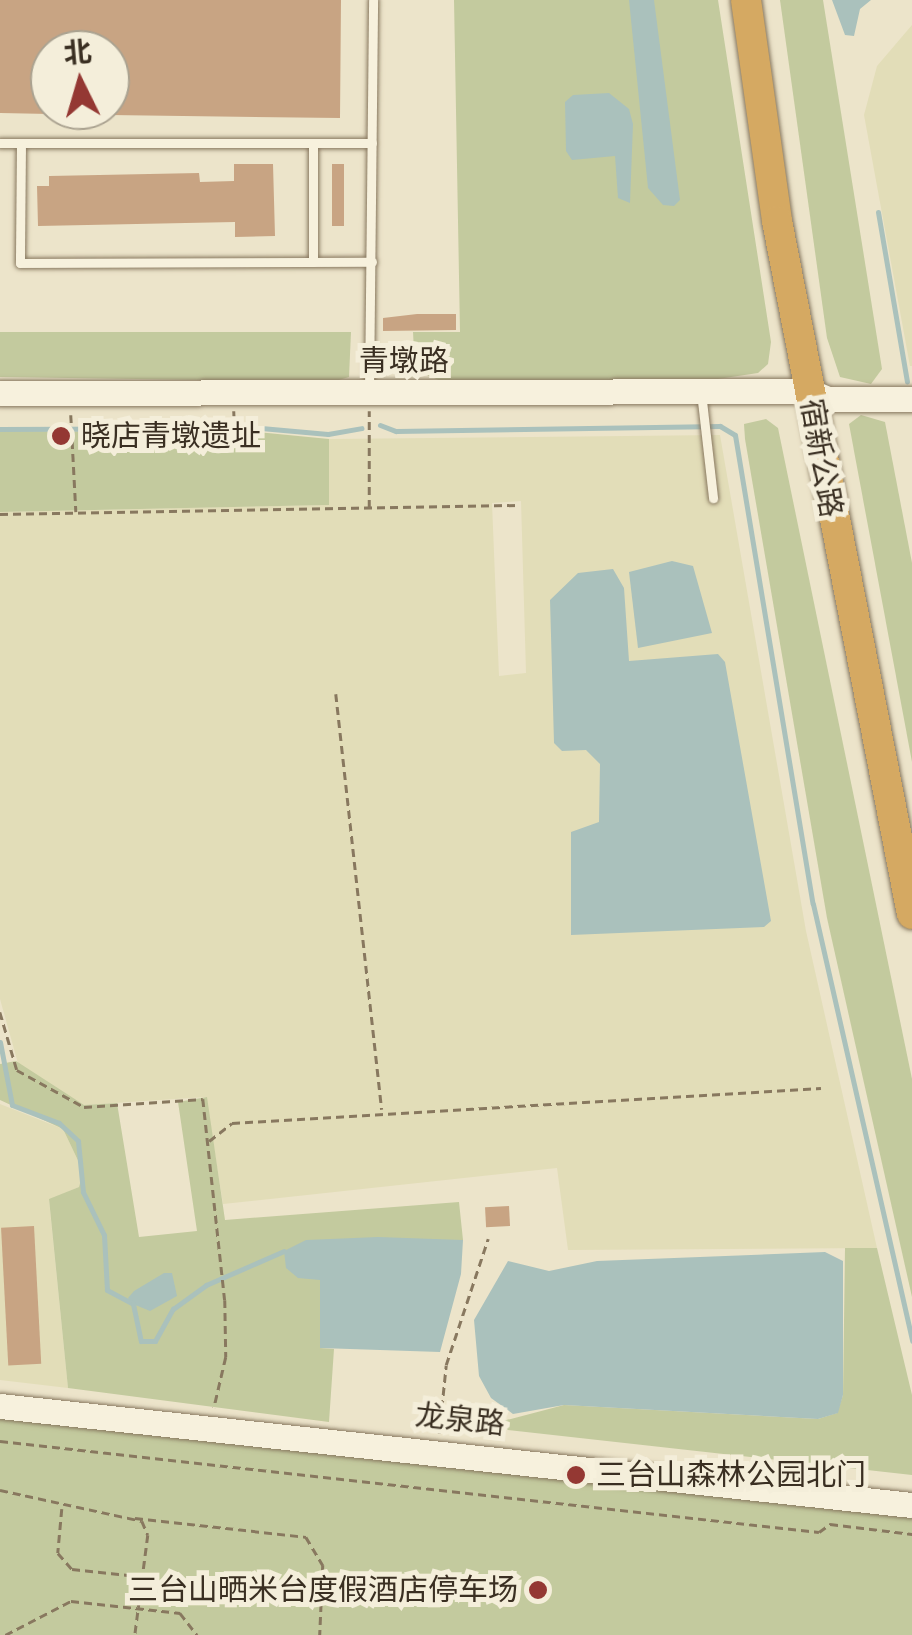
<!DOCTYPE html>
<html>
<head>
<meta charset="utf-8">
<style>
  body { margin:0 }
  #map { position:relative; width:912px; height:1635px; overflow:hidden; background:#ece4ca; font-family:"Source Serif 4","Noto Sans SC",serif }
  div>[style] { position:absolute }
  .farmland>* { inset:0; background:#e2ddb8 }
  .green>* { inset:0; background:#c3ca9e }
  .water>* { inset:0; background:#aac1bc }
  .stream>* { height:5px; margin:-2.5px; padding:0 2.5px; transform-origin:2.5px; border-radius:2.5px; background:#aac1bc }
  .building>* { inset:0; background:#c8a483; transform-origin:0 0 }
  .path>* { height:2.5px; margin-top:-1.25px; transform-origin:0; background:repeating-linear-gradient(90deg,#88785f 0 8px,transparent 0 13px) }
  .roads { filter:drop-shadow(0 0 2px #88785f) drop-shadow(0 0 2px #88785f) }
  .lane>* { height:9px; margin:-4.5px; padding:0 4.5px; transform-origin:4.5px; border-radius:4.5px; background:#f7f1dd }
  .secondary>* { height:25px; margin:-12.5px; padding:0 12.5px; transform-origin:12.5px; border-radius:12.5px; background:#f7f1dd }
  .highway>* { height:30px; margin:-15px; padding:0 15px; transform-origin:15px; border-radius:15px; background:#d5a962 }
  .dots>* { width:28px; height:28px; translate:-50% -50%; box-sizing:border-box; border:5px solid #f4eeda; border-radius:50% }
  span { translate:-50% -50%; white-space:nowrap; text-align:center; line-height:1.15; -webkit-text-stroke:10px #f4eeda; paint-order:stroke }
  .street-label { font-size:30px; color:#3a2f22 }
  .poi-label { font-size:30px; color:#3a2f22 }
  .left { translate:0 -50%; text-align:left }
  .right { translate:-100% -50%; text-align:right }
  .north { position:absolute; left:30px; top:30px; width:100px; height:100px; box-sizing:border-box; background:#f4eeda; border:2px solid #aaa290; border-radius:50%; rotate:355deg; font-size:28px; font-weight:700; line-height:40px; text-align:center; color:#3a2f22 }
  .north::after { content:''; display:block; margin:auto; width:35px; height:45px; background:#943833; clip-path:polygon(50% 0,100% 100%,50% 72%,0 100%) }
</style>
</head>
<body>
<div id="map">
  <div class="farmland">
    <i style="clip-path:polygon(912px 25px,912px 366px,910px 366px,864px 115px,877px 66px)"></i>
    <i style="clip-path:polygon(evenodd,720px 435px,806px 931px,877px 1248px,568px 1250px,557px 1168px,223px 1204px,206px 1097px,84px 1105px,19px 1067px,0 999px,0 512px,329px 505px,329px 439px,720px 435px,521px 501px,526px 673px,499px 676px,492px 503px,521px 501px)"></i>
    <i style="clip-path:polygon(0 1104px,63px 1129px,83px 1171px,79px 1187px,49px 1200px,68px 1388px,0 1380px)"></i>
  </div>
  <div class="green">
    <i style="clip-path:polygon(454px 0,718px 0,771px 342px,768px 364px,758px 373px,711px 380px,441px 381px,415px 370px,413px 332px,460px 332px)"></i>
    <i style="clip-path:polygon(780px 0,823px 0,882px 369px,871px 384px,840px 377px,827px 338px)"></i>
    <i style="clip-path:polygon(0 332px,351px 332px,349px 377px,332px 382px,0 377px)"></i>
    <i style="clip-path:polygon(861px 415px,885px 422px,912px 563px,912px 762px,849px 424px)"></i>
    <i style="clip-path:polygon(766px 419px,778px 428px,912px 1079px,912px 1297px,827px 918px,745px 439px,744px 424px)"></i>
    <i style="clip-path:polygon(0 431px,257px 432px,329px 439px,329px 505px,0 512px)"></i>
    <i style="clip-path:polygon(16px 1061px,84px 1105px,117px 1103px,139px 1237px,197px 1231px,178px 1102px,207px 1097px,225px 1220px,459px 1202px,463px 1240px,306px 1240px,320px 1279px,320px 1348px,334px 1349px,329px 1422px,68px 1388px,49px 1199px,79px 1187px,83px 1171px,63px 1129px,0 1100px,0 1064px)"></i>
    <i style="clip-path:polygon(845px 1248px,877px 1248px,912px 1395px,912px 1475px,508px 1430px,499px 1422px,564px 1405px,818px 1419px,837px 1413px,843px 1395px)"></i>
    <i style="clip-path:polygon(0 1414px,912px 1518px,912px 1635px,0 1635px)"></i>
  </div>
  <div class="water">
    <i style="clip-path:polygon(629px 0,654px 0,680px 200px,674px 206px,663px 205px,648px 188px)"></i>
    <i style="clip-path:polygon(832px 0,871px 0,860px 9px,854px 36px,845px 35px)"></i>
    <i style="clip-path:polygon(609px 93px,629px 109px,633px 124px,630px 203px,618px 198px,615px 156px,572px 160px,566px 151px,565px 102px,573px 95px)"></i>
    <i style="clip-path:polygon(672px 561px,693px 566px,712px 633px,638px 648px,629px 572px)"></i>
    <i style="clip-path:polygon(613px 569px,624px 588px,629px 661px,718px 654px,725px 662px,771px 921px,764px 927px,571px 935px,571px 832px,599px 822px,600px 764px,586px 750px,562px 751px,554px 743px,550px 600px,578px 573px)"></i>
    <i style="clip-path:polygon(378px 1237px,463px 1240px,461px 1274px,440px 1352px,320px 1348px,320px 1280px,298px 1278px,286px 1268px,284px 1251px,306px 1240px)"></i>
    <i style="clip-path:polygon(825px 1252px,843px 1261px,843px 1395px,838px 1413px,818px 1419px,564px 1405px,513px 1414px,491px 1398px,479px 1376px,474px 1320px,508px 1261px,549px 1271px,597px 1261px)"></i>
    <i style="clip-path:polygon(164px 1273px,172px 1273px,177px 1296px,150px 1311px,133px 1304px,128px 1298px,134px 1291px)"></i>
  </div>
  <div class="stream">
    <i style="left:878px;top:212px;width:172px;rotate:80.3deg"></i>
    <i style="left:380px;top:425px;width:17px;rotate:21deg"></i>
    <i style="left:396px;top:431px;width:324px;rotate:-0.9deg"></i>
    <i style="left:720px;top:426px;width:17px;rotate:31deg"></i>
    <i style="left:735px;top:435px;width:475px;rotate:80.6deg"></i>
    <i style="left:813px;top:904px;width:448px;rotate:77.2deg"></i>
    <i style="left:0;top:429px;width:261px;rotate:-0.2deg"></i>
    <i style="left:261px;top:428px;width:67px;rotate:5.1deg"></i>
    <i style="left:328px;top:434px;width:34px;rotate:-10deg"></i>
    <i style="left:0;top:1042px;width:64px;rotate:79.2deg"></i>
    <i style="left:12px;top:1105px;width:50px;rotate:21deg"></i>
    <i style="left:59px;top:1123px;width:26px;rotate:43deg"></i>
    <i style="left:78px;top:1141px;width:51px;rotate:84.4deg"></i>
    <i style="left:83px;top:1192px;width:48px;rotate:64deg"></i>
    <i style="left:104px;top:1235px;width:55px;rotate:86.9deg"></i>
    <i style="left:107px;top:1290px;width:30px;rotate:28deg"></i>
    <i style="left:133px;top:1304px;width:38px;rotate:78deg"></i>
    <i style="left:141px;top:1341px;width:14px"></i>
    <i style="left:155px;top:1341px;width:37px;rotate:-61deg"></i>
    <i style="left:173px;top:1309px;width:41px;rotate:-36deg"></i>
    <i style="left:206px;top:1285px;width:85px;rotate:-23.6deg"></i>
  </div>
  <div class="building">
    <i style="clip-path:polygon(0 0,341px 0,340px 118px,110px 115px,110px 50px,50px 50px,50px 114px,0 113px)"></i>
    <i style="clip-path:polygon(234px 164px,273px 164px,275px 236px,235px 237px,235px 222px,38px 226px,37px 186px,49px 186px,49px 176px,199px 173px,200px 182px,234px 181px)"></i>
    <i style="left:332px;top:164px;width:12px;height:62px"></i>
    <i style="clip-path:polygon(417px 314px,456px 314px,456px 330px,383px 331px,383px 318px)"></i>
    <i style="left:509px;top:1206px;width:20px;height:24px;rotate:87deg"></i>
    <i style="left:34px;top:1226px;width:138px;height:33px;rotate:87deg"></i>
  </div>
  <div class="path">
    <i style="left:234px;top:411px;width:24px;rotate:88deg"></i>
    <i style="left:71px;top:415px;width:97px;rotate:87deg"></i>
    <i style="left:369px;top:508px;width:97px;rotate:-90deg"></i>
    <i style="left:0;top:514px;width:518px;rotate:-1deg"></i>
    <i style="left:336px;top:694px;width:418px;rotate:83.7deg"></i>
    <i style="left:0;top:1012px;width:60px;rotate:73.7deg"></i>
    <i style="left:17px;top:1070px;width:77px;rotate:28.9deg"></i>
    <i style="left:84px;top:1107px;width:119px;rotate:-3.8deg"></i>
    <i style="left:203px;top:1099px;width:202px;rotate:83.8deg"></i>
    <i style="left:225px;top:1300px;width:57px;rotate:89deg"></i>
    <i style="left:226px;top:1357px;width:52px;rotate:103.2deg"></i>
    <i style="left:209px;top:1141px;width:29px;rotate:-38deg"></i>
    <i style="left:232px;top:1123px;width:590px;rotate:-3.4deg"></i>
    <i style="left:439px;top:1434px;width:69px;rotate:-84.2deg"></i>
    <i style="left:446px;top:1365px;width:133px;rotate:-71.6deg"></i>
    <i style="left:0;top:1441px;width:824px;rotate:6.34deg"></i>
    <i style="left:819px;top:1532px;width:14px;rotate:-36deg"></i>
    <i style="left:830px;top:1524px;width:83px;rotate:7deg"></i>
    <i style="left:0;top:1490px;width:145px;rotate:12.3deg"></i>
    <i style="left:142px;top:1521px;width:15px;rotate:67deg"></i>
    <i style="left:148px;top:1535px;width:101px;rotate:97.4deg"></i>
    <i style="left:62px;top:1509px;width:44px;rotate:95.2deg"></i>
    <i style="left:58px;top:1553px;width:21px;rotate:49deg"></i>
    <i style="left:72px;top:1569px;width:252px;rotate:6.1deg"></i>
    <i style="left:135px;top:1518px;width:172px;rotate:6.3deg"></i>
    <i style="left:306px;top:1537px;width:33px;rotate:59deg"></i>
    <i style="left:323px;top:1565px;width:70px;rotate:92.5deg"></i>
    <i style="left:5px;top:1635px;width:74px;rotate:-27.3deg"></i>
    <i style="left:71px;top:1601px;width:110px;rotate:6.3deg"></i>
    <i style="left:180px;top:1613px;width:28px;rotate:52deg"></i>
  </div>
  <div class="roads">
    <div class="lane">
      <i style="left:0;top:143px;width:372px"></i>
      <i style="left:21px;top:143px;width:120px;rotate:90.5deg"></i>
      <i style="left:20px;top:263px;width:352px;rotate:-0.2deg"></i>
      <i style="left:313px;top:262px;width:119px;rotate:-90deg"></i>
      <i style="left:369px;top:392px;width:392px;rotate:-89.4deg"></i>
      <i style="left:701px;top:392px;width:107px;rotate:83.5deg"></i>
    </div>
    <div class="secondary">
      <i style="left:0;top:393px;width:809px;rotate:-0.14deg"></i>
      <i style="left:809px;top:391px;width:21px;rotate:23deg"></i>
      <i style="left:828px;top:399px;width:84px"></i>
      <i style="left:0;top:1406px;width:917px;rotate:6.2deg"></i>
    </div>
    <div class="highway">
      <i style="left:746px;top:0;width:223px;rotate:82deg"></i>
      <i style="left:777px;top:221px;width:706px;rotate:78.98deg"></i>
    </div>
  </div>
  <div class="dots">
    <i style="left:61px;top:436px;background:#943833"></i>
    <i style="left:576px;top:1475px;background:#943833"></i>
    <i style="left:538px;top:1590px;background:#943833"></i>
  </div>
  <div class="street-label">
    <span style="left:404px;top:361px">青墩路</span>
    <span style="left:821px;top:458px;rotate:80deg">宿新公路</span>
    <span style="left:460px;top:1420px;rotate:6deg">龙泉路</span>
  </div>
  <div class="poi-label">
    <span class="left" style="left:81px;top:436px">晓店青墩遗址</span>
    <span class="left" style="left:596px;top:1475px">三台山森林公园北门</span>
    <span class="right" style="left:518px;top:1590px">三台山晒米台度假酒店停车场</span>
  </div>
  <div class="north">北</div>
</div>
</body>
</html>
